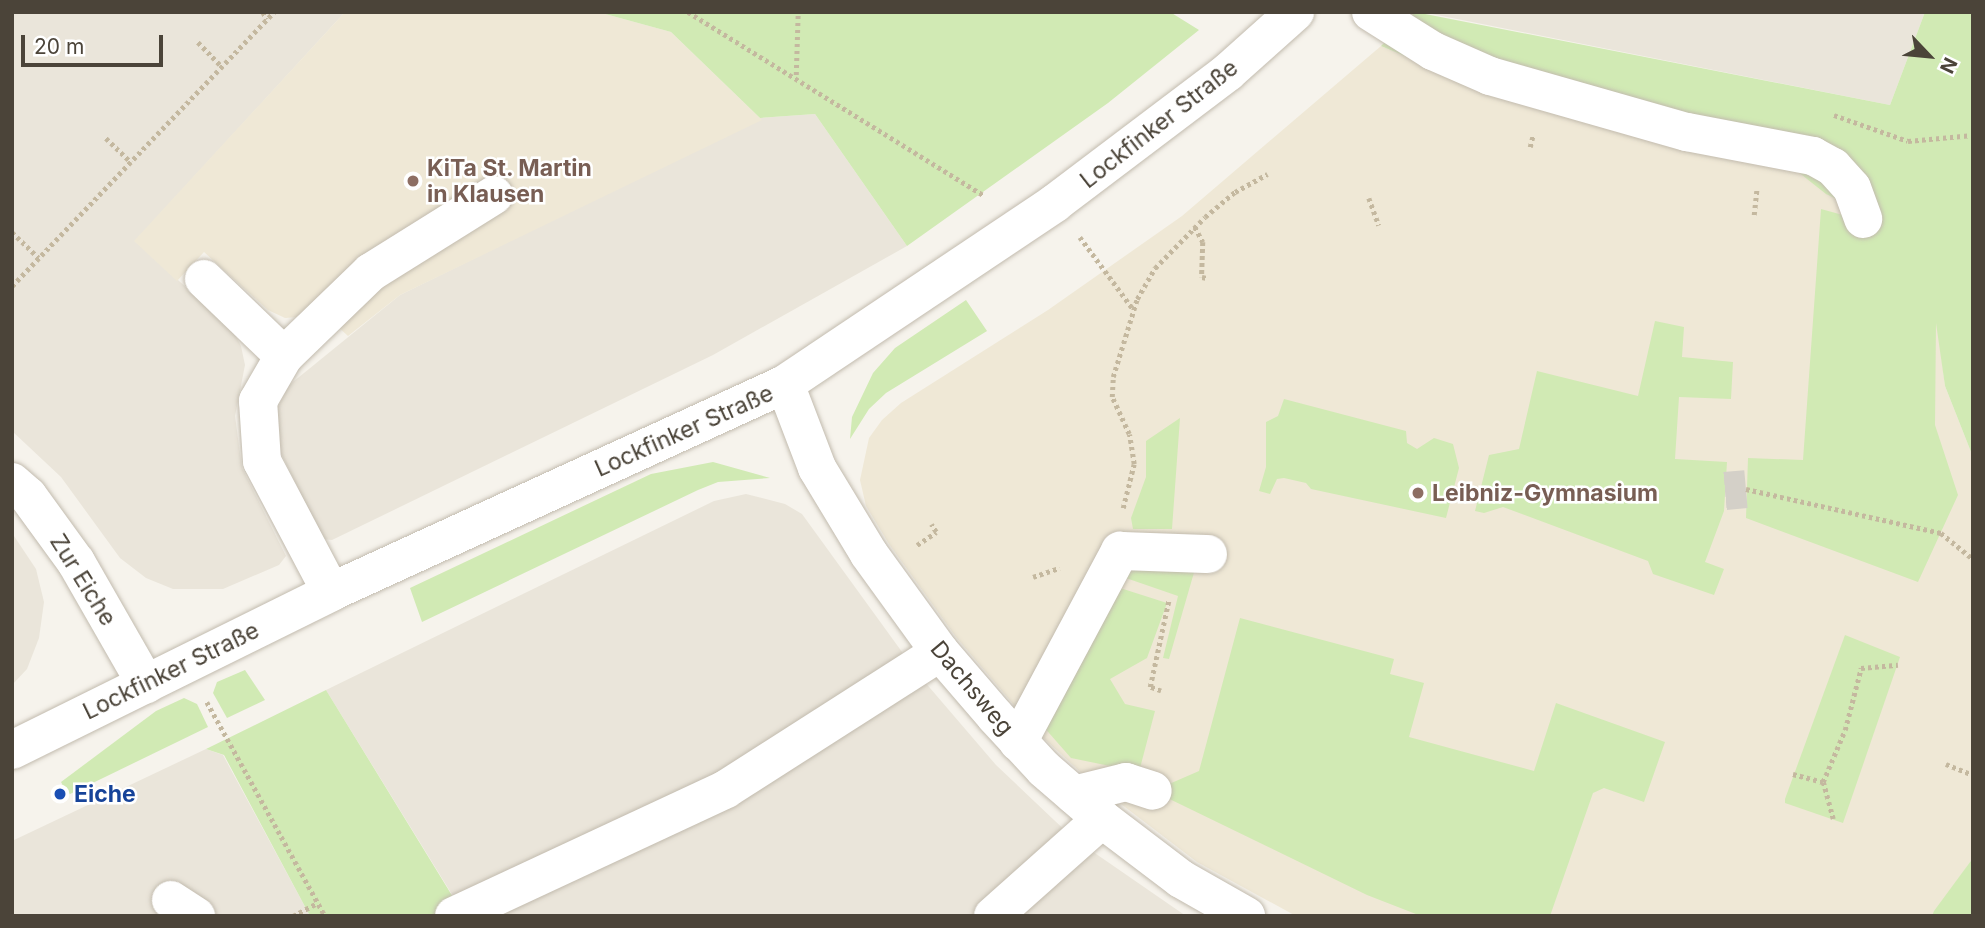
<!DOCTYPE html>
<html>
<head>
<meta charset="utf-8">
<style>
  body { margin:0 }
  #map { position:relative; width:1985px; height:928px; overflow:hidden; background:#f6f3ec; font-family:Inter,sans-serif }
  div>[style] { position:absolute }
  .residential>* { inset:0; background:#eae5da }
  .education>* { inset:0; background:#efe8d6 }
  .green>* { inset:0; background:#d1eab4 }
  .minor-tunnel>* { height:38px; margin-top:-19px; transform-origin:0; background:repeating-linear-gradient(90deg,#d4d0c8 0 38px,transparent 0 57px) }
  .path>* { height:4.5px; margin-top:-2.25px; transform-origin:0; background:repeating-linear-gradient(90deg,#c4b89f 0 3.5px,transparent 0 7px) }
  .roads { filter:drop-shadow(0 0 2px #c2bbae) drop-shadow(0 0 2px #c2bbae) }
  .minor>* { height:38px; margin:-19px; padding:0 19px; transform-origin:19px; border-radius:19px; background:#fff }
  .dots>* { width:19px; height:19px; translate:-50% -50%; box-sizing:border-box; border:4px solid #fff; border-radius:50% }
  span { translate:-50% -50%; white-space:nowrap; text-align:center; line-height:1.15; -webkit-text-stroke:5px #fff; paint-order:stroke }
  .street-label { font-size:23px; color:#4b4439 }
  .education-label { font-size:23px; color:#785e54; font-weight:700 }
  .left { translate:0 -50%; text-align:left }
  .transit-label { font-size:23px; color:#164399; font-weight:700 }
  .frame { position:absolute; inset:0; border:14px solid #4b4439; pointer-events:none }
  .north { position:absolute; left:1894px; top:21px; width:70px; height:70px; -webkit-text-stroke:5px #fff; paint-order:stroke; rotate:116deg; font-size:19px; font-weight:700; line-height:28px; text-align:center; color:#4b4439 }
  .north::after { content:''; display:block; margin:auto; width:24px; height:32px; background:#4b4439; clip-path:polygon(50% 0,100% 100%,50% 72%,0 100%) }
  .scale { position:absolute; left:21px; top:35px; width:142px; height:32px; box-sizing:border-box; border:4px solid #4b4439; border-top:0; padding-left:9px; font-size:21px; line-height:24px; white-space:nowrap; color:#4b4439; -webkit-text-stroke:5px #fff; paint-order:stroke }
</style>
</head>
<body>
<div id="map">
  <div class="residential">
    <i style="clip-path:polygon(12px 12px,345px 12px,135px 241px,232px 329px,241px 346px,245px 365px,235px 416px,242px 468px,286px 556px,279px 565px,223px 589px,173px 589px,146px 578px,120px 558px,61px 477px,12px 431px)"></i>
    <i style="clip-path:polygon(1422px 12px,1925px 12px,1890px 105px)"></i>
    <i style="clip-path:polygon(815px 114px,907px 246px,713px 355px,332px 540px,323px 539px,276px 443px,272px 419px,288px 386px,400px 295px,760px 118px)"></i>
    <i style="clip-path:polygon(746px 494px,785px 504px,802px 514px,918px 674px,996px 765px,1073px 838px,1186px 916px,455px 916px,456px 901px,326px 690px,714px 501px)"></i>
    <i style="clip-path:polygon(12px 533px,36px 569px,44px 602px,39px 638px,27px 669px,12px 685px)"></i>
    <i style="clip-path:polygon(206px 749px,223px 755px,310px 916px,12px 916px,12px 841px)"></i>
  </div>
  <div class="education">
    <i style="clip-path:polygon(345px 12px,598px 12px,671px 32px,762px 120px,400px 295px,348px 336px,312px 303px,298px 317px,285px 318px,268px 310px,204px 252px,177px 281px,134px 241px)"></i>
    <i style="clip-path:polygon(1381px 46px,1466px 82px,1783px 160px,1878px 219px,1933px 288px,1945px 386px,1973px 457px,1973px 858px,1932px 916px,1296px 916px,1197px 862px,1087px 778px,1037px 732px,956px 637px,889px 544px,866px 506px,860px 480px,869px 438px,882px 420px,901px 403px,1048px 310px,1182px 216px)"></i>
  </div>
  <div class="green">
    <i style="clip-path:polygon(598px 12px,1170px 12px,1199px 30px,1108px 103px,907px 246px,815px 114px,760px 118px,671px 32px)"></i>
    <i style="clip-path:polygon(1415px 12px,1890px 105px,1925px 12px,1973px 12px,1973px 457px,1945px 386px,1936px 323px,1935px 425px,1958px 495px,1918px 582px,1746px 518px,1748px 458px,1803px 460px,1821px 209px,1883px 226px,1878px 219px,1826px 194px,1783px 160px,1466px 82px,1381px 46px)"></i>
    <i style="clip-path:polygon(966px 300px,987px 331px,886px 393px,869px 409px,850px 439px,852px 417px,873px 373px,895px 348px)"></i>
    <i style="clip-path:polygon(1655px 321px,1684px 327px,1682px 357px,1733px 362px,1731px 399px,1679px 397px,1675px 459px,1727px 462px,1724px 511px,1705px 562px,1724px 569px,1714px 595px,1653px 574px,1648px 561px,1503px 507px,1484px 513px,1475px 511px,1489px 455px,1519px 449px,1537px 371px,1638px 396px)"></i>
    <i style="clip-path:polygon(1284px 399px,1406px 431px,1407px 443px,1417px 449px,1434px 438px,1453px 444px,1459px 468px,1446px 518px,1311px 489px,1306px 483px,1284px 478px,1277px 479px,1270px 494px,1259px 491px,1266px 467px,1266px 422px,1278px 416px)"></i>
    <i style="clip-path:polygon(1180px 418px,1172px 529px,1133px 529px,1131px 518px,1146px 477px,1146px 441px)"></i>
    <i style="clip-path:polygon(713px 462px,770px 478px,718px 482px,698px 490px,422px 622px,410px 588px,651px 474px)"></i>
    <i style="clip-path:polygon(1132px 559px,1195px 569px,1169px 659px,1163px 658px,1178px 596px,1123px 577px)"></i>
    <i style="clip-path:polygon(1117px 587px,1167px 603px,1147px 658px,1110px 679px,1125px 704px,1155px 711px,1139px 772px,1071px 758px,1042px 725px)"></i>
    <i style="clip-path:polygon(1240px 618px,1394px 659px,1390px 674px,1424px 683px,1409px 737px,1534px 771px,1556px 703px,1665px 742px,1644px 802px,1604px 788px,1593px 793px,1550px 916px,1421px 916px,1367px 895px,1153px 791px,1199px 771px)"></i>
    <i style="clip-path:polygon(1845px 635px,1900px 657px,1843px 823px,1785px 803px,1785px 799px)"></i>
    <i style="clip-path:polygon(245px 670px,265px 700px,227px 718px,213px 693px,217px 682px)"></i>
    <i style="clip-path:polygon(326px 690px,456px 902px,455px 916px,310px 916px,224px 755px,206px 749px)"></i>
    <i style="clip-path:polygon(184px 698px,197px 704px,208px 727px,68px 795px,61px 782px,156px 711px)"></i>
    <i style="clip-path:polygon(1973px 858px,1973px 916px,1932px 916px,1934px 911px)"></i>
  </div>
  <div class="minor-tunnel">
    <i style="left:1725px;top:491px;width:21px;rotate:-5deg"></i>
  </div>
  <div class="path">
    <i style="left:263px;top:12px;width:8px;rotate:60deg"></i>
    <i style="left:688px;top:12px;width:349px;rotate:31.8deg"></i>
    <i style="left:198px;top:42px;width:35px;rotate:46deg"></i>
    <i style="left:796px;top:75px;width:63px;rotate:-88.2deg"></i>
    <i style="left:1834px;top:115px;width:78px;rotate:19.4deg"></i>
    <i style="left:1908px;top:141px;width:65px;rotate:-5.3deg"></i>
    <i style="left:106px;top:138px;width:35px;rotate:44deg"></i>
    <i style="left:1530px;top:147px;width:12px;rotate:-76deg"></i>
    <i style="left:1369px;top:198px;width:29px;rotate:70deg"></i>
    <i style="left:1754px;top:215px;width:27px;rotate:-84deg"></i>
    <i style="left:1195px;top:227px;width:17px;rotate:62deg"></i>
    <i style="left:1203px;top:242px;width:35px;rotate:92deg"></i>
    <i style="left:1202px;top:277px;width:5px;rotate:11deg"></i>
    <i style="left:12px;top:232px;width:37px;rotate:44deg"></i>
    <i style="left:1080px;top:237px;width:89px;rotate:53.6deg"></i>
    <i style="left:12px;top:286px;width:379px;rotate:-46.3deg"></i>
    <i style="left:1746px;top:489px;width:200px;rotate:12.7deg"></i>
    <i style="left:1941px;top:533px;width:41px;rotate:39.1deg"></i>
    <i style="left:1123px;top:508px;width:45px;rotate:-76deg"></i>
    <i style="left:1134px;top:464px;width:30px;rotate:-99deg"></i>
    <i style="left:1129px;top:434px;width:41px;rotate:-114.7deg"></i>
    <i style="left:1112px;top:397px;width:20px;rotate:-87deg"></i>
    <i style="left:1113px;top:377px;width:82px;rotate:-72.9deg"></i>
    <i style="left:1137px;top:299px;width:36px;rotate:-60deg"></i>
    <i style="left:1155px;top:268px;width:71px;rotate:-45.6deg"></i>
    <i style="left:1205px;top:217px;width:39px;rotate:-40deg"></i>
    <i style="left:1235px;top:192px;width:37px;rotate:-29deg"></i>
    <i style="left:917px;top:545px;width:23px;rotate:-34deg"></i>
    <i style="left:936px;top:532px;width:9px;rotate:-122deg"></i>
    <i style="left:1033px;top:577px;width:28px;rotate:-19deg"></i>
    <i style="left:1161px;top:691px;width:12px;rotate:-160deg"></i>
    <i style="left:1150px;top:687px;width:90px;rotate:-77.8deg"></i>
    <i style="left:207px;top:702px;width:244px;rotate:61.1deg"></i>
    <i style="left:1946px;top:764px;width:29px;rotate:22deg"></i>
    <i style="left:1793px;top:774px;width:31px;rotate:15deg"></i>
    <i style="left:1833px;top:819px;width:38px;rotate:-105deg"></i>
    <i style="left:1823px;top:782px;width:56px;rotate:-67.1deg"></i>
    <i style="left:1845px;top:730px;width:64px;rotate:-75.5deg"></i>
    <i style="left:1861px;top:668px;width:37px;rotate:-5deg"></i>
    <i style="left:293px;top:916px;width:27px;rotate:-28deg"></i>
  </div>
  <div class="roads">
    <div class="minor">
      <i style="left:1371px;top:12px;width:73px;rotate:32.2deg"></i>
      <i style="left:1433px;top:51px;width:62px;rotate:23.7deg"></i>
      <i style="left:1490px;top:76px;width:205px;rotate:15.9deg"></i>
      <i style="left:1687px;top:132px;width:128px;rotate:10.8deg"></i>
      <i style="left:1813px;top:156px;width:23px;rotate:29deg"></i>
      <i style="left:1833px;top:167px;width:28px;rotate:48deg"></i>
      <i style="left:1852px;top:188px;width:33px;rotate:70deg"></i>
      <i style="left:204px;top:279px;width:111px;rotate:43.9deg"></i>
      <i style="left:785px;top:384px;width:90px;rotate:69.1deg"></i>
      <i style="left:817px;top:468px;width:100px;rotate:58.8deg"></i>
      <i style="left:869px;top:554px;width:121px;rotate:54.1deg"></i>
      <i style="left:940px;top:652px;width:84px;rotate:49.3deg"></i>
      <i style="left:995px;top:716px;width:72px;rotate:47.2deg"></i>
      <i style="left:1044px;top:769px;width:77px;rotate:40.8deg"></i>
      <i style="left:1102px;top:819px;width:99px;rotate:37.2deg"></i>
      <i style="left:1181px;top:879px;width:75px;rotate:29.6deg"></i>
      <i style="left:12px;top:482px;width:21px;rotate:41deg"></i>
      <i style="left:28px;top:496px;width:82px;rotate:54deg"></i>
      <i style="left:76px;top:562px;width:141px;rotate:60.2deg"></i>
      <i style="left:331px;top:592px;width:148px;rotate:-117.8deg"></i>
      <i style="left:262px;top:461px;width:60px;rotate:-93.8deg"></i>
      <i style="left:258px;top:401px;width:52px;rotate:-60deg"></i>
      <i style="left:284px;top:356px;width:121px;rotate:-44deg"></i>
      <i style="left:371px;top:272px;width:145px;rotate:-32deg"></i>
      <i style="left:1018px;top:742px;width:217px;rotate:-61.9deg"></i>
      <i style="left:1120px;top:551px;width:88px;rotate:2deg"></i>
      <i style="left:12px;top:750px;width:356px;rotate:-26.3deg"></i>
      <i style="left:331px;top:592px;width:499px;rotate:-24.6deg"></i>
      <i style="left:785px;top:384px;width:325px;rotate:-33.8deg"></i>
      <i style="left:1055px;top:203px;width:217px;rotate:-37.1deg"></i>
      <i style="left:1228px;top:72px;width:90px;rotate:-41.8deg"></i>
      <i style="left:1074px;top:795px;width:54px;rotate:-14deg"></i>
      <i style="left:1126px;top:782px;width:28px;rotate:18deg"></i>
      <i style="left:171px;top:900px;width:30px;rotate:33deg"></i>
      <i style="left:454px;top:916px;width:300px;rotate:-25deg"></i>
      <i style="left:726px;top:789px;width:254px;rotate:-32.6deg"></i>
      <i style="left:993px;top:916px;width:146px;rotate:-41.7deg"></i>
    </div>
  </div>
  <div class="dots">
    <i style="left:413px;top:181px;background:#8d6e63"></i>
    <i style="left:1418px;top:493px;background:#8d6e63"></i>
    <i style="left:60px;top:794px;background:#1a4fb4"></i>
  </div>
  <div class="street-label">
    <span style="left:1159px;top:124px;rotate:-38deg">Lockfinker Straße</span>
    <span style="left:684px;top:431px;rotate:-24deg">Lockfinker Straße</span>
    <span style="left:83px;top:580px;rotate:58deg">Zur Eiche</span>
    <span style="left:171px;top:671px;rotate:-26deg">Lockfinker Straße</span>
    <span style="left:972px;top:688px;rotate:50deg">Dachsweg</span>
  </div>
  <div class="education-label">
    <span class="left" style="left:427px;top:181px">KiTa St. Martin<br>in Klausen</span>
    <span class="left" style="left:1432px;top:493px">Leibniz-Gymnasium</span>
  </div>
  <div class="transit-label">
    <span class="left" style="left:74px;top:794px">Eiche</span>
  </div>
  <div class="frame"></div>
  <div class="north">N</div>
  <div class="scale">20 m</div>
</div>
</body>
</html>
